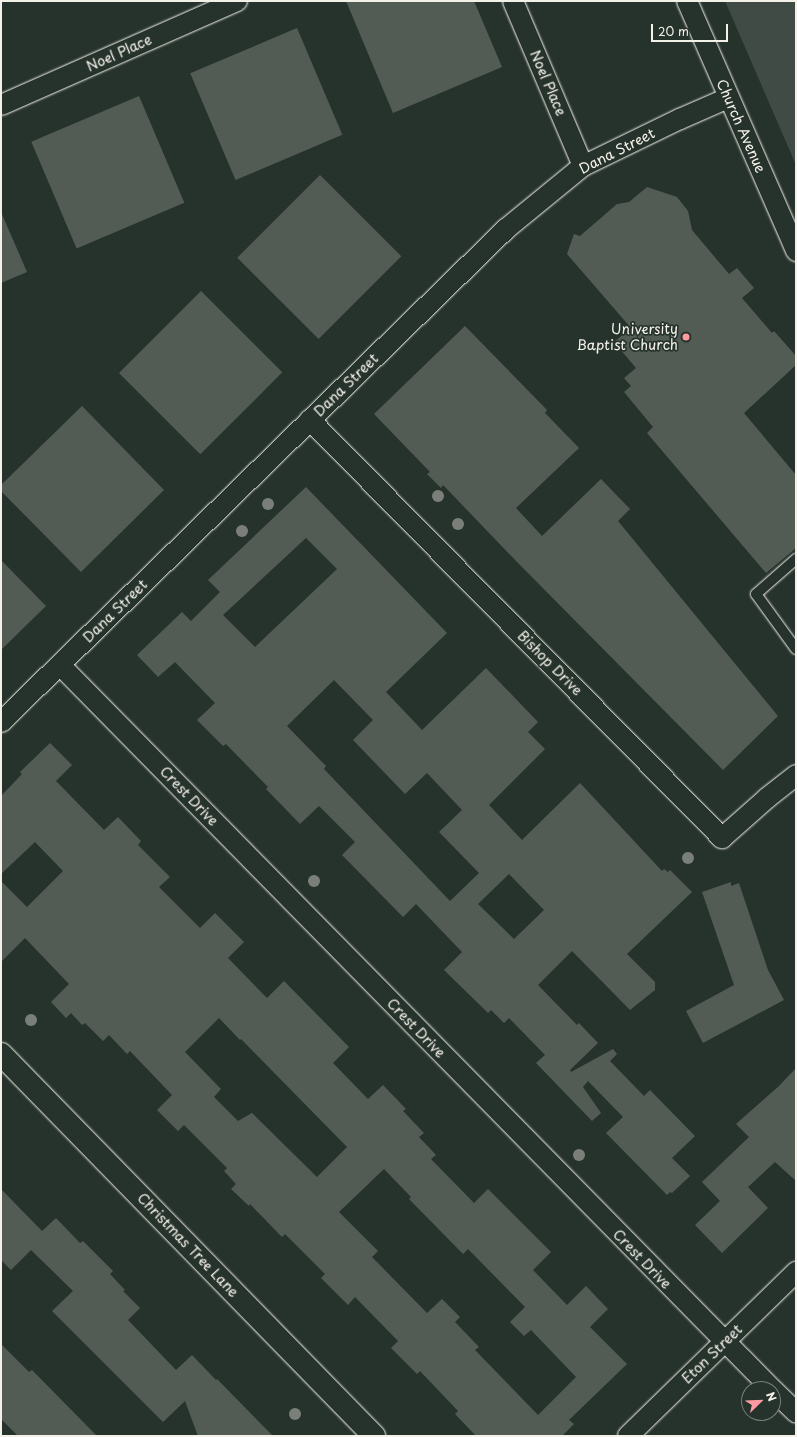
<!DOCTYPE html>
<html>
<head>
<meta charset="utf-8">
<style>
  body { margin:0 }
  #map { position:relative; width:797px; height:1437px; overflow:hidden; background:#26332d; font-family:"Playpen Sans",sans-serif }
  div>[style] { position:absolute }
  .green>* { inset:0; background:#414b45 }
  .building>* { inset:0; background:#525c55; transform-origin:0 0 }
  .roads { filter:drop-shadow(0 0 1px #f4f1e8) drop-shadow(0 0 1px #f4f1e8) }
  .service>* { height:10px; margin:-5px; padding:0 5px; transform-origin:5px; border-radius:5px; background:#26332d }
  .minor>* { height:20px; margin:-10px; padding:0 10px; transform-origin:10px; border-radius:10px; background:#26332d }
  .tertiary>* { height:22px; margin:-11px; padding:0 11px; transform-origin:11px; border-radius:11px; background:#26332d }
  .trees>* { width:12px; height:12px; margin:-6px; border-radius:50%; background:#7a8079 }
  .dots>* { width:11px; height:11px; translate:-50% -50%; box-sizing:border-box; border:2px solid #26332d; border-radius:50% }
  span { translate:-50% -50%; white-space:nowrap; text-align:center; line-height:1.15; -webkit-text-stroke:3.5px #26332d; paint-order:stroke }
  .street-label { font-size:14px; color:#f4f1e8 }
  .poi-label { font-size:14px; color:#f4f1e8 }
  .right { translate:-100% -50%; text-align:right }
  .frame { position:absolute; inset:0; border:2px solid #f4f1e8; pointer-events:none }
  .north { position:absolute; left:741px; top:1381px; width:40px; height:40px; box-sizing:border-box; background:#26332d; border:1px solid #787f78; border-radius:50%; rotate:67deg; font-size:11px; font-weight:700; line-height:16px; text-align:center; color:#f4f1e8 }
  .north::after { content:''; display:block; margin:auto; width:14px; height:18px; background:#ff9aa2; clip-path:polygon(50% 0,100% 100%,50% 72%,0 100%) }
  .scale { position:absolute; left:651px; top:24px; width:77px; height:18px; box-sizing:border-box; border:2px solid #f4f1e8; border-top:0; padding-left:5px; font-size:12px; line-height:14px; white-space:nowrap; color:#f4f1e8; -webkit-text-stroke:3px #26332d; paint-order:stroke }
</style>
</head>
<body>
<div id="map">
  <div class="green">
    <i style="clip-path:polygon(725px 1px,796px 1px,796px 165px)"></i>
  </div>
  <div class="building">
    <i style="clip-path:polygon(346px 1px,474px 1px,502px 67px,393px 113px)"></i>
    <i style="left:297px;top:28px;width:116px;height:116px;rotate:67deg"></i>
    <i style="left:139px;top:96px;width:116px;height:117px;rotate:67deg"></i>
    <i style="left:320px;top:175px;width:115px;height:117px;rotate:45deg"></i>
    <i style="clip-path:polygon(647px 187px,677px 197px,688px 211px,692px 230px,729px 274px,737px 268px,754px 288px,742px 298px,772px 333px,774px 331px,796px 356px,796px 365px,744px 413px,796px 475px,796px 548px,766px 573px,647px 433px,653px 427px,624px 392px,631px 386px,624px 378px,636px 368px,614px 342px,631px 328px,567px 254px,574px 234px,580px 236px,617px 204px,629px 202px)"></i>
    <i style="clip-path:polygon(1px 212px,27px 272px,1px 283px)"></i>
    <i style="left:201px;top:291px;width:115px;height:116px;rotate:45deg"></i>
    <i style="clip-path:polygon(465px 326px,547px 410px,545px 413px,579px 448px,516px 508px,542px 536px,601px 479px,630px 509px,618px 521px,778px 716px,723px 770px,519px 564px,443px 485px,441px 488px,427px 474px,430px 472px,374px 414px)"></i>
    <i style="clip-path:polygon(82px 406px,164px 490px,81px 572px,1px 491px,1px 485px)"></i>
    <i style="clip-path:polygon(evenodd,306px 487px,447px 633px,386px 692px,422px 730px,486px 668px,538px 722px,528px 732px,545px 749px,489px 805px,522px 840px,580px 783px,662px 871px,664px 869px,668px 872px,670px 870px,692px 892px,627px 954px,655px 982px,655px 990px,630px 1010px,572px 951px,538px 985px,577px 1025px,579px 1023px,598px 1043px,570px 1070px,571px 1072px,613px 1049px,617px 1054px,610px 1061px,644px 1096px,650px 1090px,695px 1136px,672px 1158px,690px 1176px,672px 1193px,670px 1192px,667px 1195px,606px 1133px,623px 1117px,588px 1081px,583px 1087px,601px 1113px,592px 1121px,536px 1063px,545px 1055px,509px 1018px,504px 1023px,491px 1010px,488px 1013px,444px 970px,462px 952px,416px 904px,403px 917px,342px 855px,355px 842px,319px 806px,300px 824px,266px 789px,268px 787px,226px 744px,223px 746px,197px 720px,215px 703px,175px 662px,158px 677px,137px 655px,182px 612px,191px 621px,220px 592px,208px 580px,306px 487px,306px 538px,337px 569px,255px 647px,223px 615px,306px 538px,306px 487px,334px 680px,373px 720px,353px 740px,405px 794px,427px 773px,462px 810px,439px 832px,479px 873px,450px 901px,324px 769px,326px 766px,287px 726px,334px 680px,306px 487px,509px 874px,544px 910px,514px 939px,478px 904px,509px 874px)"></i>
    <i style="clip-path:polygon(1px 560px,46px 606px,1px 650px)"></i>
    <i style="clip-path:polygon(evenodd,50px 743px,72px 765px,56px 781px,104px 830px,118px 817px,141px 841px,138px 845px,170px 877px,159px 887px,200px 928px,215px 913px,244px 942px,228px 958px,267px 998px,284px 981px,349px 1047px,333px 1063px,368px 1099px,383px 1085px,406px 1109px,403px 1111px,424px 1133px,419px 1137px,436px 1155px,431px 1159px,474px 1203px,488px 1189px,551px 1252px,533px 1270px,567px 1305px,586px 1286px,608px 1309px,590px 1327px,627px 1364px,569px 1420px,574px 1424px,562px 1436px,476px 1436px,455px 1414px,458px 1411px,420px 1371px,417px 1374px,391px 1348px,398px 1341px,355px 1297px,348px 1305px,321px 1278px,325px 1274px,285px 1234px,282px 1237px,250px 1204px,249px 1206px,231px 1189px,236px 1184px,224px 1171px,227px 1168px,184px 1125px,178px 1131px,157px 1110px,172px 1095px,130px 1051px,127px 1054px,109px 1035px,103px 1041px,85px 1023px,82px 1025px,71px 1013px,66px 1018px,51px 1002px,69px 984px,25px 938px,1px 962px,1px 881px,27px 907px,63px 871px,35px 842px,1px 874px,1px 796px,22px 774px,20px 772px,50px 743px,219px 1018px,240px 1040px,241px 1039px,347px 1147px,317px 1177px,252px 1113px,238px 1121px,214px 1097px,221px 1089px,185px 1052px,219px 1018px,50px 743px,384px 1169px,411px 1197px,409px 1199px,463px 1254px,468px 1249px,525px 1307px,510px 1322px,524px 1336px,531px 1330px,576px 1377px,538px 1415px,475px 1350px,479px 1347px,455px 1322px,460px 1317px,442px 1299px,427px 1313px,372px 1257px,378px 1251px,339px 1212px,384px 1169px)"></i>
    <i style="clip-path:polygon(731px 882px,731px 886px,739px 883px,768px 970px,784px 1000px,703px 1043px,686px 1011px,734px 985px,702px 892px)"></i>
    <i style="clip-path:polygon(796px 1068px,796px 1181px,775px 1162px,748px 1187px,768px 1208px,722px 1253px,695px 1225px,720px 1201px,702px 1182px,749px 1137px,736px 1124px,779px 1086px)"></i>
    <i style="clip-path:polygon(1px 1189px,42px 1231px,56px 1218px,80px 1243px,83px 1241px,113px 1271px,110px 1274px,125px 1290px,123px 1291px,140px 1308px,128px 1320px,176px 1370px,192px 1355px,216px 1380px,217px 1379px,273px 1436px,198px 1436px,185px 1401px,163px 1422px,52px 1311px,73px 1291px,31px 1250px,11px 1270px,1px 1260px)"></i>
    <i style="clip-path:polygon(1px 1344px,29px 1372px,32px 1370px,97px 1436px,18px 1436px,1px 1419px)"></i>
  </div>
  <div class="roads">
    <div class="service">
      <i style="left:796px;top:559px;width:53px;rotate:138.8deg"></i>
      <i style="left:756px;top:594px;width:68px;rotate:54deg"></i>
    </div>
    <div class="minor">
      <i style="left:513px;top:1px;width:179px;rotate:67deg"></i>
      <i style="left:687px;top:1px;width:273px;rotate:66.4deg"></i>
      <i style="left:1px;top:105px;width:258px;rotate:-23.8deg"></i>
      <i style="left:310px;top:420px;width:587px;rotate:45.41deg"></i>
      <i style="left:722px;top:838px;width:60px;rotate:-41.6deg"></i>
      <i style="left:767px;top:798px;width:37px;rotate:-38deg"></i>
      <i style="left:60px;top:665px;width:1015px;rotate:45.48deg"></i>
      <i style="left:1px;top:722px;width:706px;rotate:-44.31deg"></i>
      <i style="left:506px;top:229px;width:99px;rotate:-39.3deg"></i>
      <i style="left:583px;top:166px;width:108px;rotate:-25.9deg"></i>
      <i style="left:680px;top:119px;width:52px;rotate:-23.6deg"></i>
      <i style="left:773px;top:1390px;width:32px;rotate:44deg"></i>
      <i style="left:628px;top:1436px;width:235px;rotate:-44.3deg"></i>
    </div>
    <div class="tertiary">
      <i style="left:1px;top:1054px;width:534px;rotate:45.68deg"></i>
    </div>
  </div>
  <div class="trees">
    <i style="left:438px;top:496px"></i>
    <i style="left:268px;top:504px"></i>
    <i style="left:458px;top:524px"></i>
    <i style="left:242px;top:531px"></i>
    <i style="left:688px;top:858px"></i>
    <i style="left:314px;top:881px"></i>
    <i style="left:31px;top:1020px"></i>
    <i style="left:579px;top:1155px"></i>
    <i style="left:295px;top:1414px"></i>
  </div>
  <div class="dots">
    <i style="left:686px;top:337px;background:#ff9aa2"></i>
  </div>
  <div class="street-label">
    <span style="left:119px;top:53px;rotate:-24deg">Noel Place</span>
    <span style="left:548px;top:83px;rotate:67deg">Noel Place</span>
    <span style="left:741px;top:126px;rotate:66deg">Church Avenue</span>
    <span style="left:617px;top:151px;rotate:-27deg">Dana Street</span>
    <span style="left:346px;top:385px;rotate:-44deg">Dana Street</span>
    <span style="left:115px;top:611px;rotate:-44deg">Dana Street</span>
    <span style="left:550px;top:663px;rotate:45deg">Bishop Drive</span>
    <span style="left:189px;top:796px;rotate:46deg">Crest Drive</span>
    <span style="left:416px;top:1028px;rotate:46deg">Crest Drive</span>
    <span style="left:188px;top:1245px;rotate:46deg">Christmas Tree Lane</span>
    <span style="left:642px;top:1259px;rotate:46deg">Crest Drive</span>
    <span style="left:712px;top:1354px;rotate:-44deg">Eton Street</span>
  </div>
  <div class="poi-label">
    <span class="right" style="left:678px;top:337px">University<br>Baptist Church</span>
  </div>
  <div class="frame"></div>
  <div class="north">N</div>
  <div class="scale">20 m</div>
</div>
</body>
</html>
